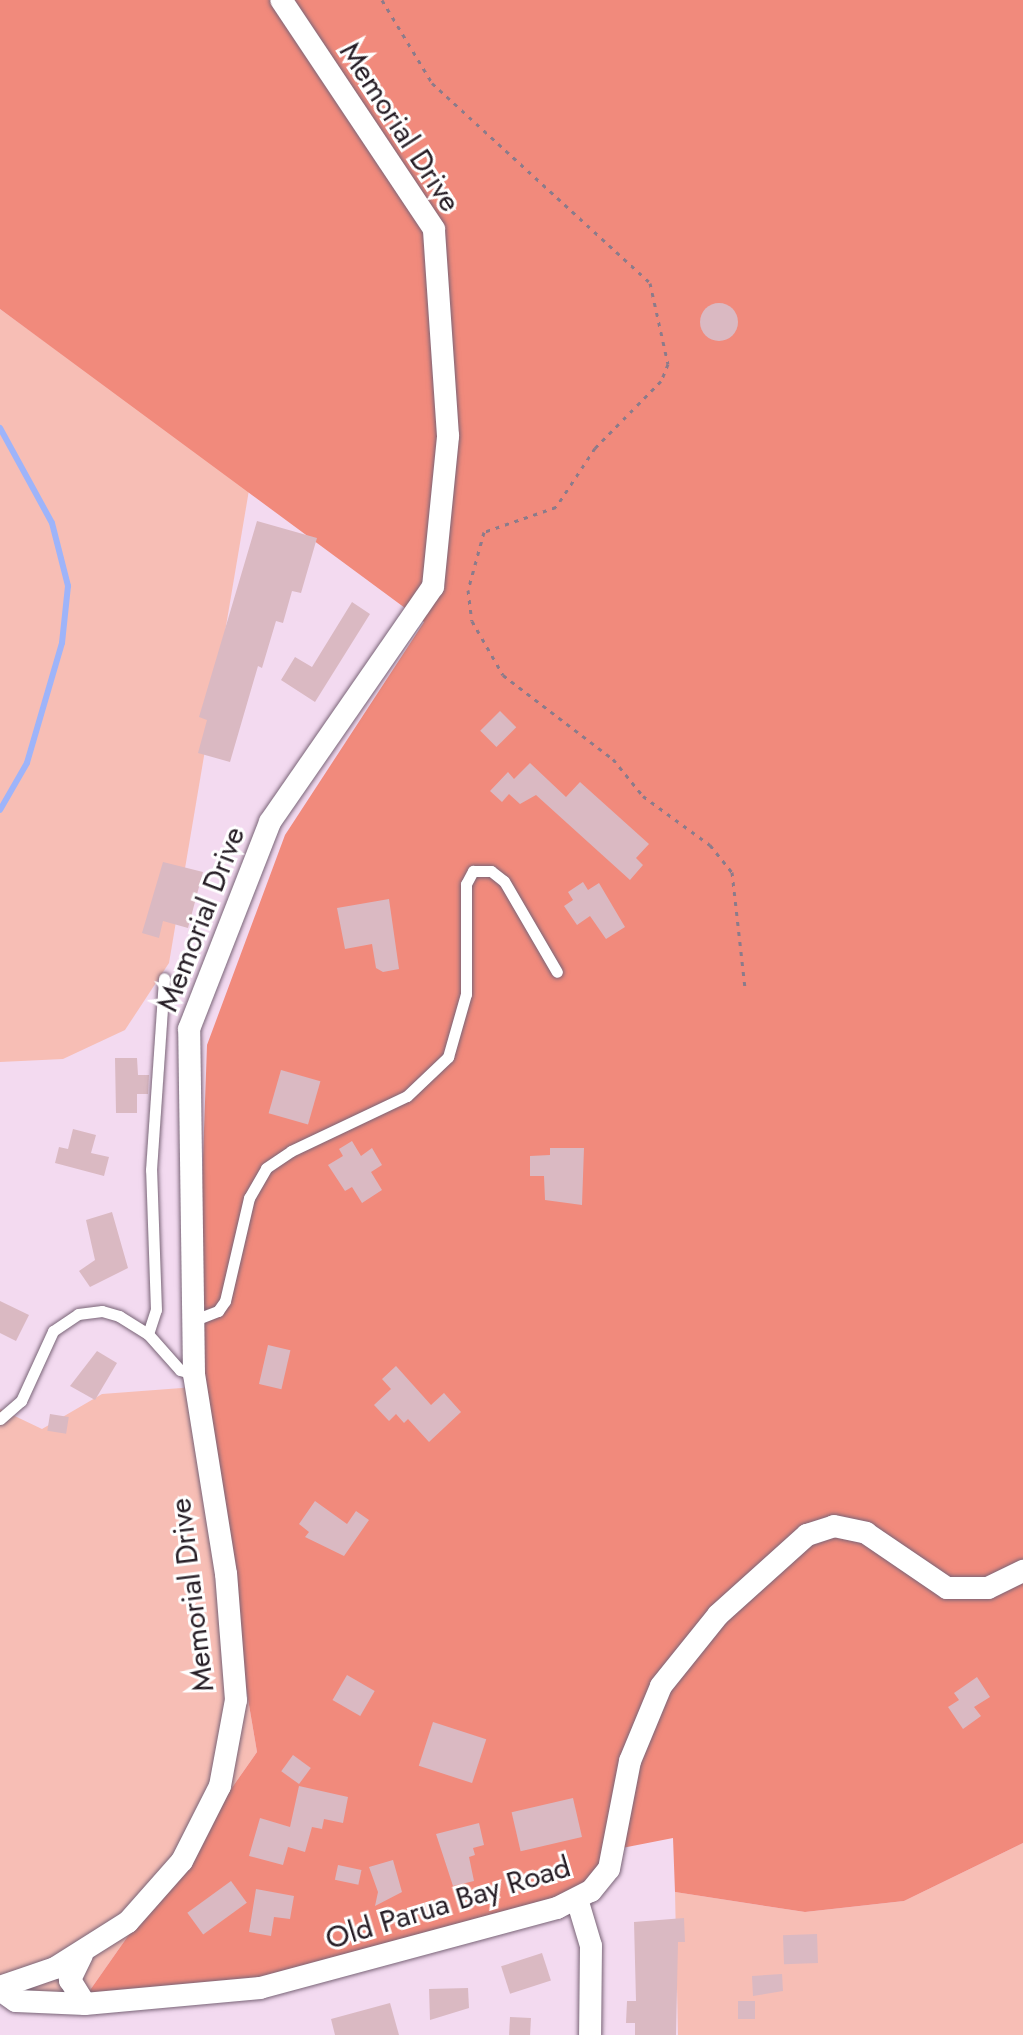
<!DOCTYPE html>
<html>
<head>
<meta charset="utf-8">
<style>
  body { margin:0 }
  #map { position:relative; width:1023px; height:2035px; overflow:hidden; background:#f3daf0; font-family:Jost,sans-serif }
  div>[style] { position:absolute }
  .green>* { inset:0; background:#f7beb5 }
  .forest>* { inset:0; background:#f18a7c }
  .stream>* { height:6px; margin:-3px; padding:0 3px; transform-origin:3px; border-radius:3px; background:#9eb4fa }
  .building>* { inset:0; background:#dab9c2; transform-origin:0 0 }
  .round { border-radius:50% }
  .path>* { height:3px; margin-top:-1.5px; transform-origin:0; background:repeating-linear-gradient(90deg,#8c7b8a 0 4px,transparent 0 10px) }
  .roads { filter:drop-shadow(0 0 2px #796477) drop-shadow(0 0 2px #796477) }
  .lane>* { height:11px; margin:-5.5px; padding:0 5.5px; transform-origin:5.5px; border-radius:5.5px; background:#fff }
  .street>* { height:22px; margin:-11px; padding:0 11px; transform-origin:11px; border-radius:11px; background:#fff }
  span { translate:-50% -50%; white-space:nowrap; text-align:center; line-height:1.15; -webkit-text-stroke:6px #fff; paint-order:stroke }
  .street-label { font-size:30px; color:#261d25 }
</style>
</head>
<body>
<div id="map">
  <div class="green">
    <i style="clip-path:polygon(0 309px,249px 490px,169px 963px,125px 1030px,63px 1059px,0 1062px)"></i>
    <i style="clip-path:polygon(195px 1387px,257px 1752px,81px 2003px,0 1995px,0 1409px,42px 1429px,102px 1394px)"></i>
    <i style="clip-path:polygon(1023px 1843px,1023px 2035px,678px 2035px,675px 1892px,805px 1912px,904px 1901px)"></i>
  </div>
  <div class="forest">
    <i style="clip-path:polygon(0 0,1023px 0,1023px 1843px,904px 1901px,805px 1912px,675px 1892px,673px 1838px,617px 1849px,583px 1896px,267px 1984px,81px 2003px,257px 1752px,195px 1387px,207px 1045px,285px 835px,424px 622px,0 309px)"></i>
  </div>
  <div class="stream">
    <i style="left:0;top:428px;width:108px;rotate:61.3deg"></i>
    <i style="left:52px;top:523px;width:65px;rotate:75.7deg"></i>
    <i style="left:68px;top:586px;width:57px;rotate:96deg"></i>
    <i style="left:62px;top:643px;width:125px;rotate:106.3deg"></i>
    <i style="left:27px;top:763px;width:54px;rotate:119.9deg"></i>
  </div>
  <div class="building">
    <i class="round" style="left:700px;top:303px;width:38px;height:38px"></i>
    <i style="clip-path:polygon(257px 521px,317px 538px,301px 593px,292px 591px,283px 623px,276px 621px,262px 668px,258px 666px,230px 762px,198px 753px,207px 720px,199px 717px)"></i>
    <i style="clip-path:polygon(352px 602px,370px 614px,315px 702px,281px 680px,295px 657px,312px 667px)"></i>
    <i style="left:500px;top:711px;width:23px;height:28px;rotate:45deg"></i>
    <i style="clip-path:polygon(530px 763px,566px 797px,580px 782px,649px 844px,636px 858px,643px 865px,630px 880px,536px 795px,520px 804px,509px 794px,502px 802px,490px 791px,508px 772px,514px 779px)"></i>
    <i style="clip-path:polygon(163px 862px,203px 872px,188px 928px,163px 921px,159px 938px,142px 933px)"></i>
    <i style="clip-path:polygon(583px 882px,588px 890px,599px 883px,625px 927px,606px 939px,590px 916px,577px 925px,564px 906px,573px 900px,568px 892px)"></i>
    <i style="clip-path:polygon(389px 899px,399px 969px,383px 972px,376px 968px,372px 944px,345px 949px,337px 908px)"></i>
    <i style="clip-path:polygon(115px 1058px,137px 1058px,138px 1075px,149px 1075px,148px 1094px,137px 1094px,137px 1113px,116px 1113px)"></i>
    <i style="left:281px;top:1070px;width:41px;height:45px;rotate:16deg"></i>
    <i style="clip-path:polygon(73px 1129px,96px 1135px,91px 1153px,109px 1157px,104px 1176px,55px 1163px,59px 1147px,68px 1149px)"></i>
    <i style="clip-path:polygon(352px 1141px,361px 1156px,372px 1148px,382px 1165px,371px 1172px,382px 1190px,362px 1203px,352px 1187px,345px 1191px,328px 1165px,343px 1156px,339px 1149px)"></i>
    <i style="clip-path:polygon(550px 1148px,584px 1148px,582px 1205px,545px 1200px,544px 1176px,530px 1176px,530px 1156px,550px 1155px)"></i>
    <i style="clip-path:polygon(112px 1212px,128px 1268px,90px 1287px,79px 1271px,95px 1260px,86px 1220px)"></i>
    <i style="clip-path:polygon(0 1301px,29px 1315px,16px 1341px,0 1333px)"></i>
    <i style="left:268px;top:1345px;width:23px;height:40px;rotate:13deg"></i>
    <i style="clip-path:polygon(97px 1351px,117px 1363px,95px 1400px,70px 1386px)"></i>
    <i style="clip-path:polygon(396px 1366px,431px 1405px,444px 1393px,461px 1412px,429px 1442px,408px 1419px,404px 1423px,396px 1414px,389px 1421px,374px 1405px,391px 1389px,382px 1379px)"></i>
    <i style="left:50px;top:1414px;width:19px;height:17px;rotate:9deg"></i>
    <i style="clip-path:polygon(315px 1501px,347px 1524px,356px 1511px,369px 1520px,344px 1556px,305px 1537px,309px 1532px,299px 1524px)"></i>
    <i style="left:347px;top:1675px;width:32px;height:29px;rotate:30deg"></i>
    <i style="clip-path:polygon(977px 1677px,990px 1697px,974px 1707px,981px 1716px,963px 1729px,948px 1707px,959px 1700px,954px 1693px)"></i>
    <i style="left:433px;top:1722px;width:56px;height:46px;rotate:18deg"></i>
    <i style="left:293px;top:1755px;width:22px;height:20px;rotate:36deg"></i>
    <i style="clip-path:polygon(299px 1786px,348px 1797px,343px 1823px,324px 1819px,322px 1829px,312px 1827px,305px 1852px,288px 1847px,283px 1865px,249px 1856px,260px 1818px,290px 1827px)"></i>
    <i style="left:573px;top:1798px;width:40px;height:63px;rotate:77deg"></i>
    <i style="clip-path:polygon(479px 1823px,484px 1845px,473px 1848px,475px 1855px,469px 1857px,474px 1881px,453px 1886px,436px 1834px)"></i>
    <i style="clip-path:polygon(393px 1860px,402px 1892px,375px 1906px,378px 1892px,369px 1867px)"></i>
    <i style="left:338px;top:1865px;width:24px;height:15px;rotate:12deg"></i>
    <i style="left:231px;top:1881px;width:27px;height:54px;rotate:54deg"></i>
    <i style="clip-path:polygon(256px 1889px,294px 1896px,290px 1919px,274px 1917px,271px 1936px,249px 1932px)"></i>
    <i style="clip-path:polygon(684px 1918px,685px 1942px,678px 1942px,676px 2035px,635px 2035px,635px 2023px,626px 2023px,627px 2001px,636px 2001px,634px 1922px)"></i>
    <i style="left:817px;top:1934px;width:29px;height:34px;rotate:88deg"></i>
    <i style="left:542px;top:1953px;width:29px;height:43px;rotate:72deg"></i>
    <i style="clip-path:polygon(782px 1974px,783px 1991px,753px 1996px,752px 1976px)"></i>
    <i style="clip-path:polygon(468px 1988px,469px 2008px,430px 2020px,429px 1989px)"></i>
    <i style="left:738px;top:2001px;width:17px;height:18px"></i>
    <i style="clip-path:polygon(390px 2003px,399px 2035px,335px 2035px,331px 2019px)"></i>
    <i style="left:510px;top:2017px;width:21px;height:18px;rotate:3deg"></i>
  </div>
  <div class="path">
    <i style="left:382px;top:0;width:97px;rotate:58.9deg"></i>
    <i style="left:432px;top:83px;width:296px;rotate:42.5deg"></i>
    <i style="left:650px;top:283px;width:83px;rotate:77.5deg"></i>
    <i style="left:668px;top:364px;width:18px;rotate:112deg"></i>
    <i style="left:661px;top:381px;width:94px;rotate:134.6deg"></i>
    <i style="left:595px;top:448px;width:71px;rotate:123.5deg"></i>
    <i style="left:556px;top:507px;width:76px;rotate:160.9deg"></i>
    <i style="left:484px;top:532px;width:60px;rotate:105.4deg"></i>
    <i style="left:468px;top:590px;width:31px;rotate:83deg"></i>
    <i style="left:472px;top:621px;width:62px;rotate:60.1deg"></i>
    <i style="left:503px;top:675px;width:138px;rotate:37.4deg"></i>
    <i style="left:613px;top:759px;width:48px;rotate:51deg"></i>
    <i style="left:643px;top:796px;width:83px;rotate:36.2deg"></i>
    <i style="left:710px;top:845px;width:35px;rotate:51deg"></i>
    <i style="left:732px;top:872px;width:116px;rotate:83.6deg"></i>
  </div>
  <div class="roads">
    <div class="lane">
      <i style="left:192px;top:1321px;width:28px;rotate:-21deg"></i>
      <i style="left:218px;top:1311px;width:12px;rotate:-55deg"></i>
      <i style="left:225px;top:1301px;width:106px;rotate:-76.9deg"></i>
      <i style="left:249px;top:1198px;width:34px;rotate:-60deg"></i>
      <i style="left:266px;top:1168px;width:30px;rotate:-34deg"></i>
      <i style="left:291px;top:1151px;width:128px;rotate:-25.4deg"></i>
      <i style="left:407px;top:1096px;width:57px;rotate:-43.6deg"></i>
      <i style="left:448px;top:1057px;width:66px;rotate:-74.1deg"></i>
      <i style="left:466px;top:994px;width:110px;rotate:-90deg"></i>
      <i style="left:466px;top:884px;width:15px;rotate:-62deg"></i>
      <i style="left:473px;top:871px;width:18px"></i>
      <i style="left:491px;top:871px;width:16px;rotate:38deg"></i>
      <i style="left:504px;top:881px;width:105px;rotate:59.8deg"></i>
      <i style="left:148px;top:1334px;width:25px;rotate:-72deg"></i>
      <i style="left:156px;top:1310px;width:140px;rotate:-92deg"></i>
      <i style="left:151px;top:1170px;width:192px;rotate:-86.1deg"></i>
      <i style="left:0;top:1419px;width:28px;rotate:-41deg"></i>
      <i style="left:21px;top:1401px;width:77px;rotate:-65.4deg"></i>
      <i style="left:53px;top:1331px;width:30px;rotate:-34deg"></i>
      <i style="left:78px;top:1314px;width:24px;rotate:-7deg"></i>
      <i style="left:102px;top:1311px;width:18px;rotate:16deg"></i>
      <i style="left:119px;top:1316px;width:34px;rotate:32deg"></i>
      <i style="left:148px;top:1334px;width:48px;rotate:48.4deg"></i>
      <i style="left:180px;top:1370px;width:15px;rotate:16deg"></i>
    </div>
    <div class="street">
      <i style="left:577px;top:1899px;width:49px;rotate:73.4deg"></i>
      <i style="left:591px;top:1946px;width:89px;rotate:90.6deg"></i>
      <i style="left:82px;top:1955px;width:28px;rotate:116deg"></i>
      <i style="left:70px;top:1980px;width:28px;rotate:58deg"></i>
      <i style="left:0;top:1987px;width:58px;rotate:-19.1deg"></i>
      <i style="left:55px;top:1968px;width:86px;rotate:-32.2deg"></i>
      <i style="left:128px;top:1922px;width:81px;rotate:-48.5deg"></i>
      <i style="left:182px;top:1861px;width:84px;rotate:-63.1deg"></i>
      <i style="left:220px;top:1786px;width:87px;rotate:-79.5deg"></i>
      <i style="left:236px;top:1700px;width:126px;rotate:-94.5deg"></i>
      <i style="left:226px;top:1574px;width:203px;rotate:-99.1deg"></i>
      <i style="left:194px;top:1374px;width:345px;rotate:-90.8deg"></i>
      <i style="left:189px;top:1029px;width:222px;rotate:-68.6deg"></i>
      <i style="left:270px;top:822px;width:286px;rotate:-55.3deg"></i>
      <i style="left:433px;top:587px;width:152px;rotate:-84.3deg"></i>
      <i style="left:448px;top:436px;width:207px;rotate:-93.9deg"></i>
      <i style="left:434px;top:229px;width:275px;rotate:-123.7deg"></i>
      <i style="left:0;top:1990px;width:19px;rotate:35deg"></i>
      <i style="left:16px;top:2001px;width:69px;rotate:2.5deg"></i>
      <i style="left:85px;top:2004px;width:176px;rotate:-5.2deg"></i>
      <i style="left:260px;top:1988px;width:308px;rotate:-15.1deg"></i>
      <i style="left:557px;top:1908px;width:38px;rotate:-27deg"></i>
      <i style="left:591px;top:1891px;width:28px;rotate:-51deg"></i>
      <i style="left:609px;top:1869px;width:110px;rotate:-79deg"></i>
      <i style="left:630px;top:1761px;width:81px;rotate:-67.5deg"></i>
      <i style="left:661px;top:1686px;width:91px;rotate:-51.2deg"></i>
      <i style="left:718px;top:1615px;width:120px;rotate:-42deg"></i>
      <i style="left:807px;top:1535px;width:28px;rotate:-18deg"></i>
      <i style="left:834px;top:1526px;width:33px;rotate:12deg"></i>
      <i style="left:866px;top:1533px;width:98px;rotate:34.2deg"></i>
      <i style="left:947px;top:1588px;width:41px"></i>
      <i style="left:988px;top:1588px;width:39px;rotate:-26deg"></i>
    </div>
  </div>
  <div class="street-label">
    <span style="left:400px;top:127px;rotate:57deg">Memorial Drive</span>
    <span style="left:201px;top:919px;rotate:-69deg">Memorial Drive</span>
    <span style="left:192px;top:1595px;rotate:-97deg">Memorial Drive</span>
    <span style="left:448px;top:1903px;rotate:-17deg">Old Parua Bay Road</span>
  </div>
</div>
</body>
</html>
